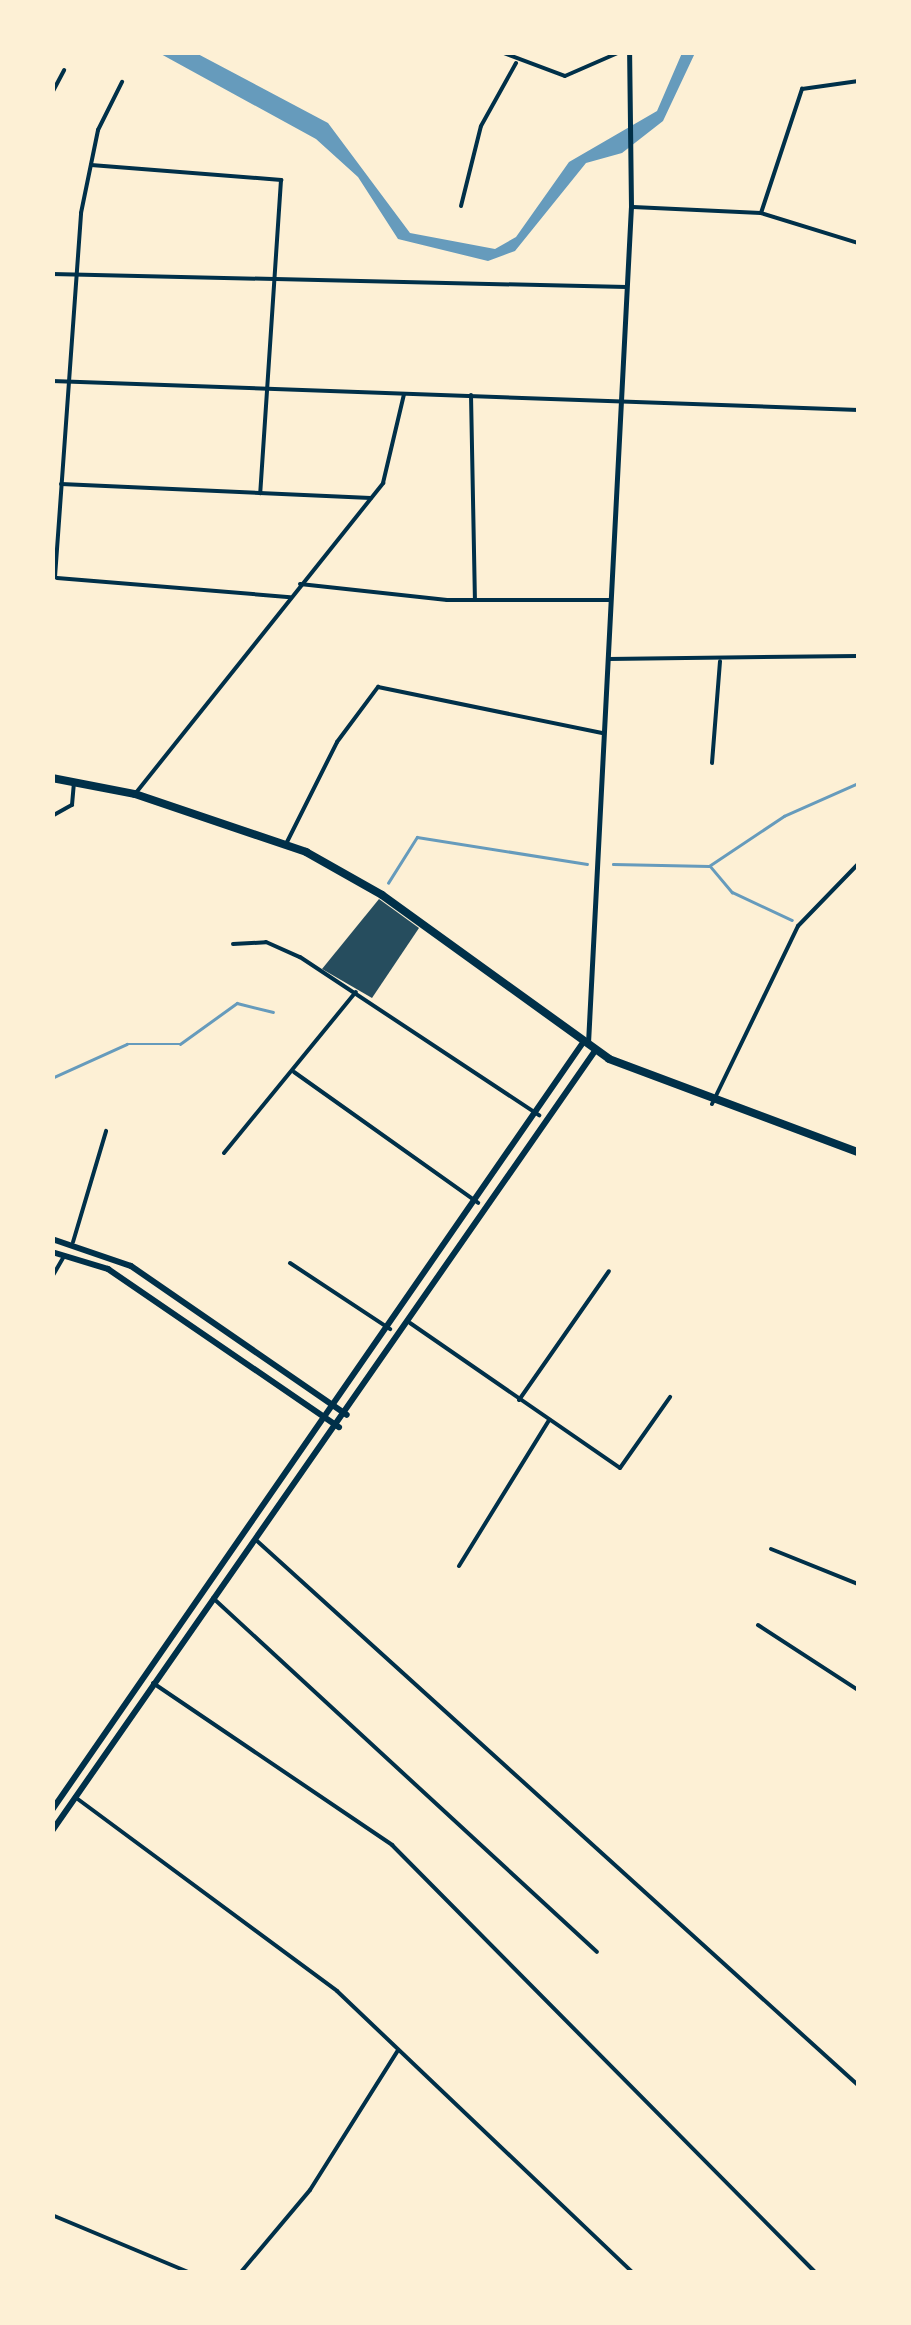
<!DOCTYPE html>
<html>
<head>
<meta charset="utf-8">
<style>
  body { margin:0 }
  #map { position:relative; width:911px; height:2325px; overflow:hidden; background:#fdf0d5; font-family:"Fira Sans",sans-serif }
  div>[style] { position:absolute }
  .water>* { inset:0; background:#669bbc }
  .stream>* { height:2.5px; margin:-1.25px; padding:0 1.25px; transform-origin:1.25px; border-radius:1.25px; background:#669bbc }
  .building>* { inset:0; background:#264d5e }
  .minor>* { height:4px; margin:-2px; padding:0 2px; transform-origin:2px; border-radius:2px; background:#003049 }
  .tertiary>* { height:5px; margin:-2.5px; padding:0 2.5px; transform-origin:2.5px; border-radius:2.5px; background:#003049 }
  .secondary>* { height:6px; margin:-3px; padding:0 3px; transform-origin:3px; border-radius:3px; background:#003049 }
  .trunk>* { height:8px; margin:-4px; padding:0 4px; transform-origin:4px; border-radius:4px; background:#003049 }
  span { translate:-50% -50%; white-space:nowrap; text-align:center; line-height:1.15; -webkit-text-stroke:8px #fdf0d5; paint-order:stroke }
  .frame { position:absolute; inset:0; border:55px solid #fdf0d5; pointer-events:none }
</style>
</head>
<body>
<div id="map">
  <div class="water">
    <i style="clip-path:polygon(159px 53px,196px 53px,328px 123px,410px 233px,495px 249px,516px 237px,569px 162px,657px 111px,682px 53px,695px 53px,663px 121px,622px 153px,586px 163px,515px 251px,488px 261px,398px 239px,358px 177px,316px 139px)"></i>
  </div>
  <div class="stream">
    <i style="left:613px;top:864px;width:96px;rotate:1.2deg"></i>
    <i style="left:709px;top:866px;width:90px;rotate:-33.7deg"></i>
    <i style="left:784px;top:816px;width:81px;rotate:-24deg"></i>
    <i style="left:711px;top:867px;width:33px;rotate:50deg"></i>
    <i style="left:732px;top:892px;width:66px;rotate:25deg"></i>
    <i style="left:388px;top:883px;width:54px;rotate:-57.8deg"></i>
    <i style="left:417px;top:837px;width:172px;rotate:9deg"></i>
    <i style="left:52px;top:1078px;width:82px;rotate:-24.4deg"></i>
    <i style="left:127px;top:1044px;width:53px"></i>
    <i style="left:180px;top:1044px;width:70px;rotate:-35.7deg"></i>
    <i style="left:237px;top:1003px;width:37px;rotate:14deg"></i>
  </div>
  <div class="building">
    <i style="clip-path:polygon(379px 899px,419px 928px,372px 998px,322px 969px)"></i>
  </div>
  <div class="minor">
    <i style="left:501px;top:52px;width:68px;rotate:20.6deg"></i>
    <i style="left:565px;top:76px;width:60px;rotate:-23.6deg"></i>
    <i style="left:52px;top:93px;width:26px;rotate:-62deg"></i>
    <i style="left:91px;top:165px;width:191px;rotate:4.5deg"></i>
    <i style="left:281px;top:180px;width:314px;rotate:93.8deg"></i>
    <i style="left:461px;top:206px;width:82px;rotate:-76deg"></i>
    <i style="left:481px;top:126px;width:72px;rotate:-60.9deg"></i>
    <i style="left:633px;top:207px;width:128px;rotate:2.7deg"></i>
    <i style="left:761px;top:213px;width:102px;rotate:17.2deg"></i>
    <i style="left:761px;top:213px;width:131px;rotate:-71.7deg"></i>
    <i style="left:802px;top:89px;width:57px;rotate:-8.1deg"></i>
    <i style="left:52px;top:274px;width:575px;rotate:1.3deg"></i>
    <i style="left:52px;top:381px;width:807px;rotate:2.06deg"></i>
    <i style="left:471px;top:395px;width:205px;rotate:88.9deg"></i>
    <i style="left:61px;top:484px;width:310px;rotate:2.6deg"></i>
    <i style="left:55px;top:577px;width:365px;rotate:-85.9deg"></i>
    <i style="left:81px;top:213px;width:85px;rotate:-78.4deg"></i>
    <i style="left:98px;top:130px;width:54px;rotate:-63.4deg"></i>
    <i style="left:57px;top:578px;width:234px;rotate:4.7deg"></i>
    <i style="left:300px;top:584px;width:148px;rotate:6.2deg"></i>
    <i style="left:447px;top:600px;width:162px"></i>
    <i style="left:608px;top:659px;width:250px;rotate:-0.7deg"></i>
    <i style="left:712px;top:763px;width:102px;rotate:-85.5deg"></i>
    <i style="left:135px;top:794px;width:398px;rotate:-51.4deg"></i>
    <i style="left:383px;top:483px;width:91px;rotate:-76.7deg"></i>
    <i style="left:52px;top:816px;width:23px;rotate:-29deg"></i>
    <i style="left:72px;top:805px;width:22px;rotate:-85deg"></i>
    <i style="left:286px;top:844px;width:114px;rotate:-63.4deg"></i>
    <i style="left:337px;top:742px;width:69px;rotate:-53.3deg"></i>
    <i style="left:378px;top:687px;width:230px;rotate:11.6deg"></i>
    <i style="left:233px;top:944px;width:33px;rotate:-3deg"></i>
    <i style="left:266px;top:942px;width:37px;rotate:24deg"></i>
    <i style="left:300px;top:957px;width:287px;rotate:33.5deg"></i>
    <i style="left:294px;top:1072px;width:226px;rotate:35.4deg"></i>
    <i style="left:712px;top:1104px;width:198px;rotate:-64.2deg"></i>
    <i style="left:798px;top:926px;width:86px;rotate:-45.9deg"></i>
    <i style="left:224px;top:1153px;width:208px;rotate:-50.7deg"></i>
    <i style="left:73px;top:1242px;width:116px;rotate:-73.4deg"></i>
    <i style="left:290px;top:1263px;width:120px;rotate:33.4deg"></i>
    <i style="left:52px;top:1277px;width:22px;rotate:-60deg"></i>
    <i style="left:410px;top:1323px;width:255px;rotate:34.6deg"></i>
    <i style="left:620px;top:1468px;width:87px;rotate:-54.8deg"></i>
    <i style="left:519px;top:1400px;width:157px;rotate:-55.1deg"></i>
    <i style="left:256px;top:1540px;width:812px;rotate:42.16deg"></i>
    <i style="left:771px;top:1549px;width:94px;rotate:21.9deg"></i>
    <i style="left:459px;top:1566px;width:172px;rotate:-58.3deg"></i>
    <i style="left:213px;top:1598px;width:522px;rotate:42.67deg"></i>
    <i style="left:758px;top:1625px;width:119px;rotate:33deg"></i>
    <i style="left:153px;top:1683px;width:289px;rotate:34.1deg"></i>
    <i style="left:392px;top:1845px;width:601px;rotate:45.27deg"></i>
    <i style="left:75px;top:1797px;width:326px;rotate:36.5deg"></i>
    <i style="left:337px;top:1991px;width:407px;rotate:43.6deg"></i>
    <i style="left:52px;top:2215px;width:147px;rotate:22.7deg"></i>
    <i style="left:241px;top:2272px;width:107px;rotate:-49.9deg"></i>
    <i style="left:310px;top:2190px;width:165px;rotate:-57.8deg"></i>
  </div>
  <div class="tertiary">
    <i style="left:588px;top:1043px;width:837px;rotate:-87.06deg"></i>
    <i style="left:631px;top:207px;width:155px;rotate:-90.7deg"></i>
  </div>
  <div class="secondary">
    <i style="left:52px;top:1239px;width:83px;rotate:18.9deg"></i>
    <i style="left:131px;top:1266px;width:262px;rotate:34.6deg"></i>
    <i style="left:52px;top:1252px;width:59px;rotate:16.9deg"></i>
    <i style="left:108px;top:1269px;width:280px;rotate:34.4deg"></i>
    <i style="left:52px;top:1810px;width:931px;rotate:-55.32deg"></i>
    <i style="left:52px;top:1831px;width:950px;rotate:-55.16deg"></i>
  </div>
  <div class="trunk">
    <i style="left:52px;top:778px;width:85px;rotate:10.9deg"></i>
    <i style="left:135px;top:794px;width:181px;rotate:18.7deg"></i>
    <i style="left:306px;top:852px;width:87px;rotate:29.5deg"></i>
    <i style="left:382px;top:895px;width:280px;rotate:35.8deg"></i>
    <i style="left:609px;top:1059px;width:266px;rotate:20.5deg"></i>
  </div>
  <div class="frame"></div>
</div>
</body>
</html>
